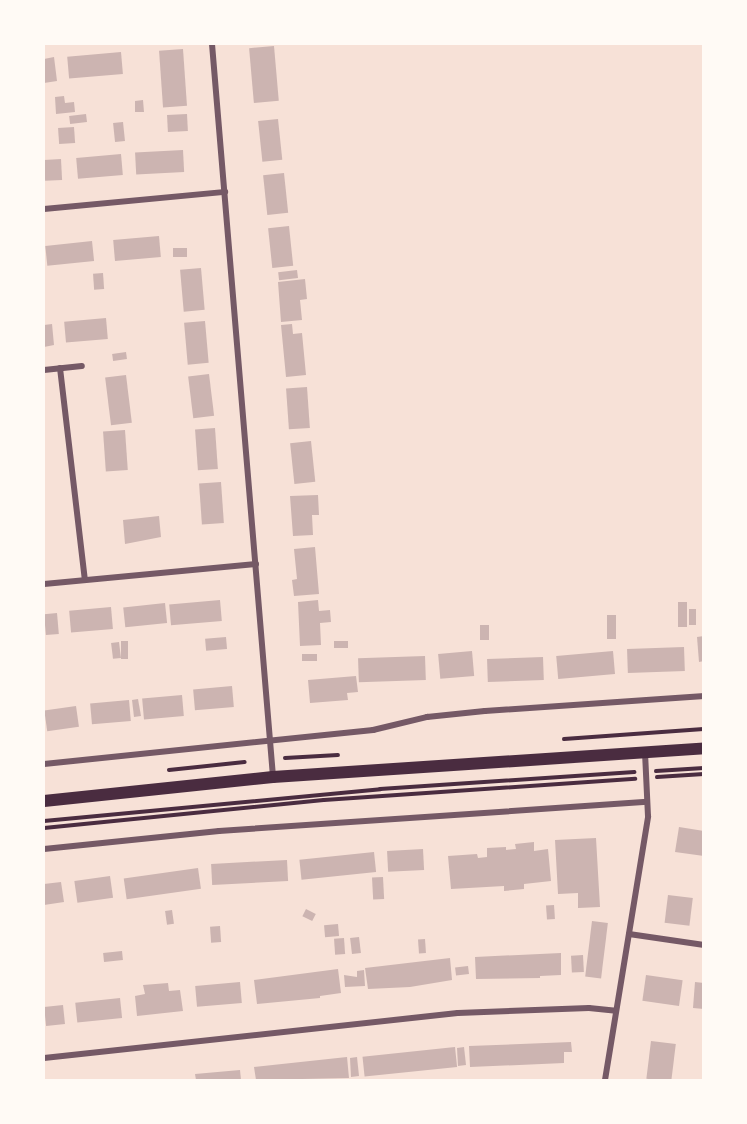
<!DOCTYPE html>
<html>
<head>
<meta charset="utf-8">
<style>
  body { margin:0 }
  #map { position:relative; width:747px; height:1124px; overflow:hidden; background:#f7e1d7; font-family:Lora,serif }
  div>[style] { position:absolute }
  .building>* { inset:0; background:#ccb4b1; transform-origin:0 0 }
  .path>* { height:4px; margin:-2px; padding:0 2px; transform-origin:2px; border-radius:2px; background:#4a2c40 }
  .minor>* { height:6px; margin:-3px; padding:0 3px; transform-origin:3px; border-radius:3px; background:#755966 }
  .secondary>* { height:12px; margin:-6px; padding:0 6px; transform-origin:6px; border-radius:6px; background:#4a2c40 }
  span { translate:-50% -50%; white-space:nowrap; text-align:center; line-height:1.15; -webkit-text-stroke:5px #fffaf5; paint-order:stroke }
  .frame { position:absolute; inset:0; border:45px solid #fffaf5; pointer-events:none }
</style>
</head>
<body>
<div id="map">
  <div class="building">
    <i style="left:274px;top:46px;width:55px;height:25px;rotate:85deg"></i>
    <i style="left:183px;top:49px;width:57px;height:24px;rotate:86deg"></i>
    <i style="left:121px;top:52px;width:22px;height:54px;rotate:85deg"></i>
    <i style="clip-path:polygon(54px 57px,57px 81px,44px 83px,44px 59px)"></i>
    <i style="clip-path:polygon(64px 96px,65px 103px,74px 102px,75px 112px,56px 114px,55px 97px)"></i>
    <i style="clip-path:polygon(143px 100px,144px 112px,135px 112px,135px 101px)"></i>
    <i style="left:86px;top:114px;width:8px;height:17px;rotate:83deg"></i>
    <i style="left:187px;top:114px;width:17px;height:20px;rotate:87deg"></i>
    <i style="left:278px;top:119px;width:41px;height:20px;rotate:84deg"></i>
    <i style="left:123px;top:122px;width:19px;height:10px;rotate:84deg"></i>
    <i style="left:74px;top:127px;width:16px;height:16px;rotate:86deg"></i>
    <i style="left:183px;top:150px;width:22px;height:48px;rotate:87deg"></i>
    <i style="left:121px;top:154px;width:21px;height:45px;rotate:85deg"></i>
    <i style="left:61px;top:159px;width:21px;height:17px;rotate:87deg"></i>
    <i style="left:284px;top:173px;width:40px;height:21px;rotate:84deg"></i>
    <i style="left:289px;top:226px;width:40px;height:21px;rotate:84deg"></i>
    <i style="left:159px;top:236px;width:21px;height:46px;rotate:85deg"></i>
    <i style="left:92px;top:241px;width:20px;height:47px;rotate:84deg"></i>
    <i style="left:187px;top:248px;width:9px;height:14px;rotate:90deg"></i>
    <i style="left:201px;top:268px;width:42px;height:21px;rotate:85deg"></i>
    <i style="left:297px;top:270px;width:8px;height:19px;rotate:83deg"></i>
    <i style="left:103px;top:273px;width:16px;height:10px;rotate:86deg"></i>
    <i style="clip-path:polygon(305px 279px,307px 299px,300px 300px,302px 320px,281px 322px,278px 282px)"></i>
    <i style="left:106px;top:318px;width:21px;height:42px;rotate:85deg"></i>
    <i style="left:205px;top:321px;width:42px;height:21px;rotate:85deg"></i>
    <i style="clip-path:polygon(52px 324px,54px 345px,44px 347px,44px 325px)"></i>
    <i style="clip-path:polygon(292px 324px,293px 334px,302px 333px,306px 375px,286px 377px,281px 325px)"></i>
    <i style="left:126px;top:352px;width:7px;height:14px;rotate:82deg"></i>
    <i style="left:209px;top:374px;width:42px;height:21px;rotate:83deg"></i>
    <i style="left:126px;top:375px;width:48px;height:21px;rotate:83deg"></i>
    <i style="left:307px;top:387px;width:41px;height:21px;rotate:86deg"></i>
    <i style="left:215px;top:428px;width:41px;height:20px;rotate:86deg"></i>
    <i style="left:125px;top:430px;width:40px;height:22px;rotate:86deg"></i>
    <i style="left:311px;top:441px;width:41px;height:21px;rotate:84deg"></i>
    <i style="left:221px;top:482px;width:41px;height:22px;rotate:86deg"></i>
    <i style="clip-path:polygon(318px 495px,319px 515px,312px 515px,313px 535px,293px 536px,290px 496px)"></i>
    <i style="clip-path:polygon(159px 516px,161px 537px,125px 544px,123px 520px)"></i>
    <i style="clip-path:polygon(315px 547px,319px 594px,294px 596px,292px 580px,297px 579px,294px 549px)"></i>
    <i style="left:220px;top:600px;width:21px;height:51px;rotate:85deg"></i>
    <i style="clip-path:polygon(318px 600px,319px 611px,330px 610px,331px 622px,320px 623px,321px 645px,300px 646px,298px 602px)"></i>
    <i style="left:678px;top:602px;width:9px;height:25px"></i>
    <i style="left:165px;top:603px;width:20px;height:42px;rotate:84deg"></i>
    <i style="left:111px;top:607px;width:22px;height:42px;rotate:85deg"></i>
    <i style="left:689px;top:609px;width:7px;height:16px"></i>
    <i style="left:57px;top:613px;width:21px;height:13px;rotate:85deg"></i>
    <i style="left:607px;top:615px;width:9px;height:24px"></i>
    <i style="left:480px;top:625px;width:9px;height:15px"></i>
    <i style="clip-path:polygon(704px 636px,704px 661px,699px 662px,697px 637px)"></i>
    <i style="left:226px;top:637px;width:12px;height:21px;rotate:85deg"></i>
    <i style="left:121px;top:641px;width:7px;height:18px"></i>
    <i style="left:348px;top:641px;width:7px;height:14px;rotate:90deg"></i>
    <i style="left:119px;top:642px;width:16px;height:8px;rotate:83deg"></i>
    <i style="left:684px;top:647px;width:24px;height:57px;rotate:88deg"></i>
    <i style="left:472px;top:651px;width:25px;height:34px;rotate:85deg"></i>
    <i style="left:613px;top:651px;width:23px;height:57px;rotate:85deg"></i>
    <i style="left:317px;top:654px;width:7px;height:15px;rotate:90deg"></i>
    <i style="left:425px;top:656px;width:24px;height:67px;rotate:88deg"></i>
    <i style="left:543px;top:657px;width:23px;height:56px;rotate:88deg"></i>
    <i style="clip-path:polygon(356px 676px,358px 692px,347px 693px,348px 700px,310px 703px,308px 680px)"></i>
    <i style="left:232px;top:686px;width:21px;height:39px;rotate:85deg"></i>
    <i style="left:182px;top:695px;width:21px;height:40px;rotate:85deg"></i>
    <i style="clip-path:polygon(138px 699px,141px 716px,134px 717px,132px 700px)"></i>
    <i style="left:129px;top:700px;width:21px;height:39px;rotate:85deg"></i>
    <i style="left:76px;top:706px;width:21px;height:32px;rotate:82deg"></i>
    <i style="clip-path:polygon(679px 827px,704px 831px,704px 856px,675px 852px)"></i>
    <i style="clip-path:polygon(596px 838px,600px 907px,578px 908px,578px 893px,558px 894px,555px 840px)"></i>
    <i style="clip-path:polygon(534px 842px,534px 851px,548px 849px,551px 881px,524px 884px,524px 889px,504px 891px,504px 886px,451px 889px,448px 856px,477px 854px,478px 858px,487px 857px,487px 848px,506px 847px,506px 850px,516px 849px,515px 844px)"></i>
    <i style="left:423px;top:849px;width:21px;height:36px;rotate:87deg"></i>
    <i style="left:374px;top:852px;width:20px;height:75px;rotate:84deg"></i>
    <i style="left:287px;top:860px;width:21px;height:76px;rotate:87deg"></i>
    <i style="left:198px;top:868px;width:21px;height:75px;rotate:82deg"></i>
    <i style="left:110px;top:876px;width:22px;height:36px;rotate:82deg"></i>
    <i style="left:383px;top:877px;width:22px;height:11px;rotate:87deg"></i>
    <i style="clip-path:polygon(61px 882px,64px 902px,44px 905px,44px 884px)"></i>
    <i style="left:668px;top:895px;width:25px;height:28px;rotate:7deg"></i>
    <i style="left:554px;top:905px;width:14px;height:8px;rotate:86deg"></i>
    <i style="left:306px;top:909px;width:11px;height:8px;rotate:27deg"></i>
    <i style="left:172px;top:910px;width:14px;height:7px;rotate:82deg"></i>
    <i style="left:592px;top:921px;width:16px;height:56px;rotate:7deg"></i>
    <i style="left:338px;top:924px;width:12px;height:14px;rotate:85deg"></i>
    <i style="left:220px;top:926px;width:16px;height:10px;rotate:86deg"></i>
    <i style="left:359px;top:937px;width:16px;height:9px;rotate:83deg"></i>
    <i style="left:344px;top:938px;width:16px;height:10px;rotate:86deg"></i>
    <i style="left:425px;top:939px;width:14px;height:7px;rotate:86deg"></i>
    <i style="left:122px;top:951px;width:9px;height:19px;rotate:84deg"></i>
    <i style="clip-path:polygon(561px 953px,561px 975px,540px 976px,540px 978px,476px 979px,475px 957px)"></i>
    <i style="left:583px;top:955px;width:17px;height:12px;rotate:87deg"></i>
    <i style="clip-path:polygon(450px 958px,452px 980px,410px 987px,368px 989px,365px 968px)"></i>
    <i style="left:468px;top:966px;width:8px;height:13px;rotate:83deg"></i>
    <i style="clip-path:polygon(338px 969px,341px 993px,320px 996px,320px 998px,257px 1004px,254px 980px)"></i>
    <i style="clip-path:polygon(364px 970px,365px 986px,345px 987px,344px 975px,357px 977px,357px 971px)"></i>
    <i style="left:646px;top:975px;width:37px;height:26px;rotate:8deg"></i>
    <i style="left:240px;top:982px;width:21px;height:45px;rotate:85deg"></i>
    <i style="clip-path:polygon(695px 982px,704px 983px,704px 1009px,693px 1008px)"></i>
    <i style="clip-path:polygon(168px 983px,169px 991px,180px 990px,183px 1011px,137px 1016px,135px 996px,145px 994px,143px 985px)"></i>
    <i style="left:120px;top:998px;width:20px;height:45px;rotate:84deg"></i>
    <i style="left:63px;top:1005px;width:19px;height:19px;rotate:84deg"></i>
    <i style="left:651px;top:1041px;width:25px;height:38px;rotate:7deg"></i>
    <i style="clip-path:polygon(571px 1042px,572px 1052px,564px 1052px,564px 1063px,470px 1067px,469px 1046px)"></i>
    <i style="left:455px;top:1047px;width:20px;height:93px;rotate:84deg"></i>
    <i style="clip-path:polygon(464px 1047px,466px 1065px,458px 1066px,457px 1048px)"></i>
    <i style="clip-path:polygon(347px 1057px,349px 1078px,256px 1080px,254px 1067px)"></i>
    <i style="clip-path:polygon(357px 1057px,359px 1076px,351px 1077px,350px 1058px)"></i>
    <i style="clip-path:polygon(240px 1070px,241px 1080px,196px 1080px,195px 1074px)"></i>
  </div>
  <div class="path">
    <i style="left:564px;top:739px;width:140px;rotate:-4.1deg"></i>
    <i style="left:285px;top:758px;width:53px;rotate:-3.2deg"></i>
    <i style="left:169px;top:770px;width:76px;rotate:-6deg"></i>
    <i style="left:656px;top:771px;width:48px;rotate:-3.6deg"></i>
    <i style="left:657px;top:777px;width:47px;rotate:-3.7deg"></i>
    <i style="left:44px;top:821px;width:338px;rotate:-5.4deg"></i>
    <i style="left:380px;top:789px;width:255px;rotate:-3.8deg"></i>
    <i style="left:44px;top:828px;width:281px;rotate:-5.7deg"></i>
    <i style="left:324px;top:800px;width:312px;rotate:-3.9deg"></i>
  </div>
  <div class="minor">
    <i style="left:212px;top:44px;width:736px;rotate:85.24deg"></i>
    <i style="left:44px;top:209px;width:182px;rotate:-5.4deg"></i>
    <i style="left:60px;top:368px;width:213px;rotate:83.3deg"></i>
    <i style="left:44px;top:370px;width:38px;rotate:-6deg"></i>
    <i style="left:44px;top:584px;width:213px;rotate:-5.4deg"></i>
    <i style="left:44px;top:764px;width:331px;rotate:-5.9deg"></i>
    <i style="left:373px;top:730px;width:56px;rotate:-13.5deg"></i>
    <i style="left:427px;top:717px;width:58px;rotate:-5.9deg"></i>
    <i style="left:485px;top:711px;width:220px;rotate:-3.9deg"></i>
    <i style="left:44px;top:849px;width:176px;rotate:-5.9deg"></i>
    <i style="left:219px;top:831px;width:429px;rotate:-3.9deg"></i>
    <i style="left:629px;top:934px;width:76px;rotate:8.3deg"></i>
    <i style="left:44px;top:1058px;width:416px;rotate:-6.2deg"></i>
    <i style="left:458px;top:1013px;width:131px;rotate:-2.2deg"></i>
    <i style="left:589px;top:1008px;width:27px;rotate:6deg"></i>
    <i style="left:605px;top:1080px;width:267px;rotate:-80.7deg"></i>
    <i style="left:648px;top:816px;width:64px;rotate:-92.7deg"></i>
  </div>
  <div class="secondary">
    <i style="left:44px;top:801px;width:230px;rotate:-6deg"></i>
    <i style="left:273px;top:777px;width:432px;rotate:-3.8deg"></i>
  </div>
  <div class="frame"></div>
</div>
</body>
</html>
